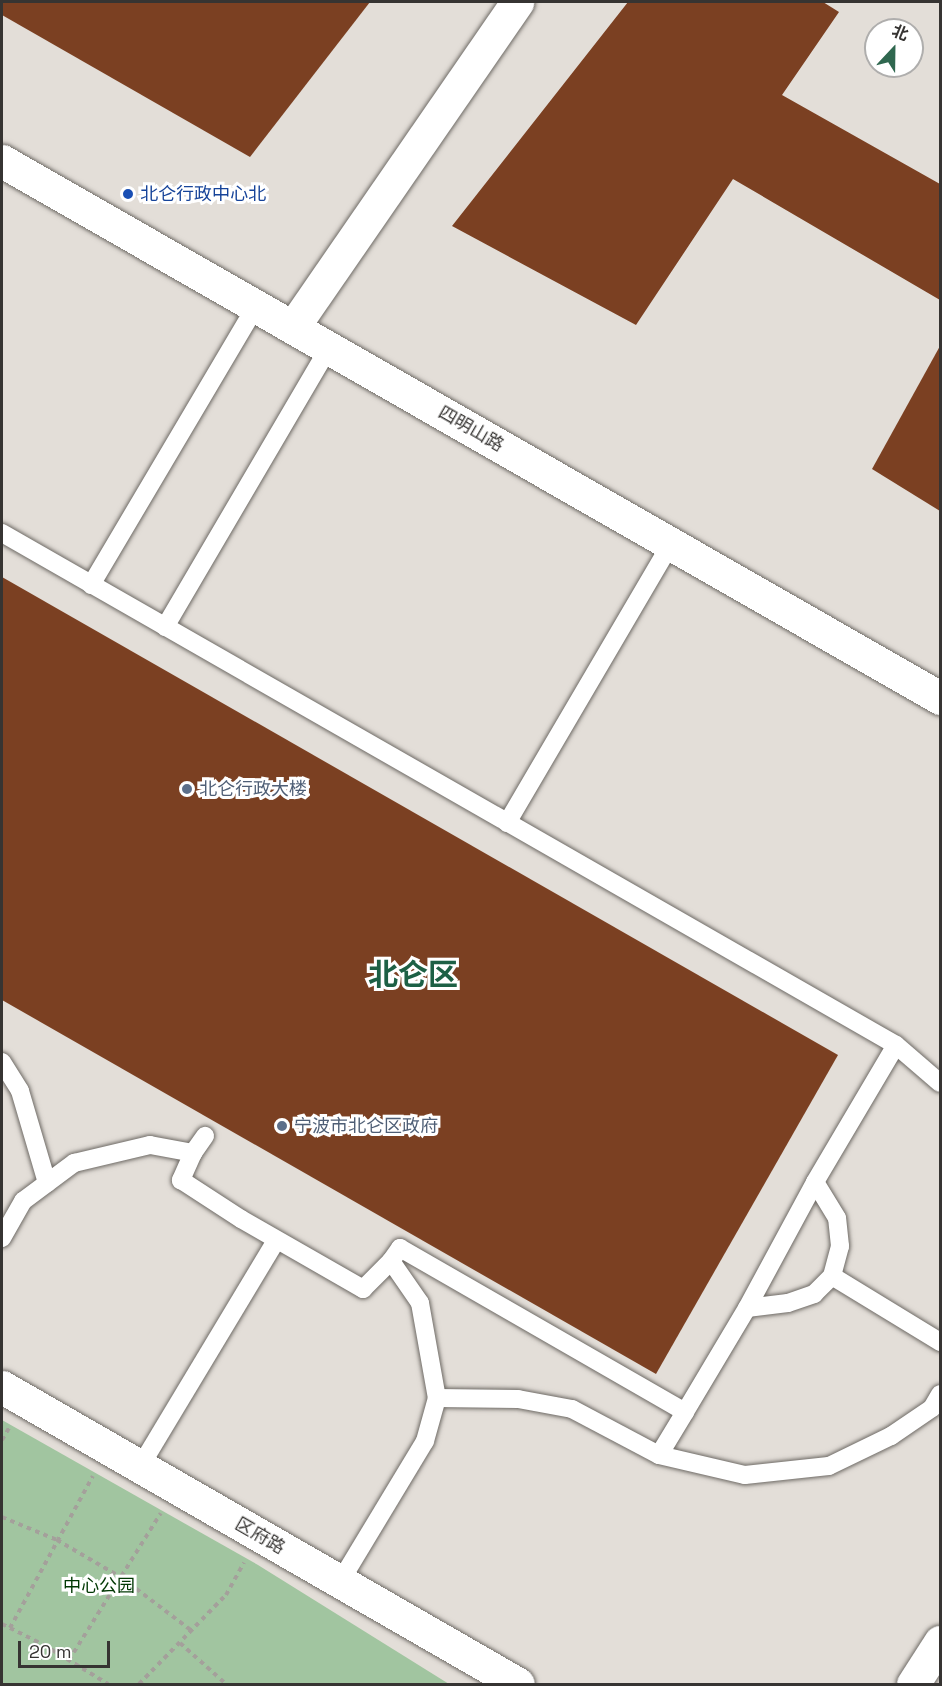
<!DOCTYPE html>
<html>
<head>
<meta charset="utf-8">
<style>
  body { margin:0 }
  #map { position:relative; width:942px; height:1686px; overflow:hidden; background:#e3ded8; font-family:"Space Grotesk","Noto Sans SC",sans-serif }
  div>[style] { position:absolute }
  .green>* { inset:0; background:#a1c5a0 }
  .building>* { inset:0; background:#7b4022 }
  .path>* { height:4px; margin-top:-2px; transform-origin:0; background:repeating-linear-gradient(90deg,#a4a09b 0 4.5px,transparent 0 9px) }
  .roads { filter:drop-shadow(0 0 2px #6e6a65) drop-shadow(0 0 2px #6e6a65) }
  .service>* { height:18px; margin:-9px; padding:0 9px; transform-origin:9px; border-radius:9px; background:#fff }
  .minor>* { height:33px; margin:-16.5px; padding:0 16.5px; transform-origin:16.5px; border-radius:16.5px; background:#fff }
  .tertiary>* { height:33px; margin:-16.5px; padding:0 16.5px; transform-origin:16.5px; border-radius:16.5px; background:#fff }
  .secondary>* { height:33px; margin:-16.5px; padding:0 16.5px; transform-origin:16.5px; border-radius:16.5px; background:#fff }
  .dots>* { width:16px; height:16px; translate:-50% -50%; box-sizing:border-box; border:3px solid #fff; border-radius:50% }
  span { translate:-50% -50%; white-space:nowrap; text-align:center; line-height:1.15; -webkit-text-stroke:6px #fff; paint-order:stroke }
  .transit-label { font-size:18px; color:#164399 }
  .left { translate:0 -50%; text-align:left }
  .street-label { font-size:18px; color:#363432 }
  .service-label { font-size:18px; color:#4e5e75 }
  .park-label { font-size:18px; color:#003803 }
  .town-label { font-size:30px; color:#1d6045; font-weight:700 }
  .frame { position:absolute; inset:0; border:3px solid #363432; pointer-events:none }
  .north { position:absolute; left:864px; top:18px; width:60px; height:60px; box-sizing:border-box; background:#fff; border:2px solid #afaead; border-radius:50%; rotate:22deg; font-size:16px; font-weight:700; line-height:24px; text-align:center; color:#363432 }
  .north::after { content:''; display:block; margin:auto; width:21px; height:27px; background:#2f674f; clip-path:polygon(50% 0,100% 100%,50% 72%,0 100%) }
  .scale { position:absolute; left:18px; top:1641px; width:92px; height:27px; box-sizing:border-box; border:3px solid #363432; border-top:0; padding-left:8px; font-size:18px; line-height:21px; white-space:nowrap; color:#363432; -webkit-text-stroke:4px #fff; paint-order:stroke }
</style>
</head>
<body>
<div id="map">
  <div class="green">
    <i style="clip-path:polygon(2px 1420px,258px 1565px,449px 1684px,2px 1684px)"></i>
  </div>
  <div class="building">
    <i style="clip-path:polygon(2px 2px,370px 2px,250px 157px,2px 15px)"></i>
    <i style="clip-path:polygon(628px 2px,823px 2px,839px 12px,782px 95px,940px 184px,940px 300px,733px 179px,636px 325px,452px 226px)"></i>
    <i style="clip-path:polygon(940px 346px,940px 511px,872px 469px)"></i>
    <i style="clip-path:polygon(2px 577px,838px 1055px,656px 1374px,2px 1000px)"></i>
  </div>
  <div class="path">
    <i style="left:2px;top:1440px;width:14px;rotate:-60deg"></i>
    <i style="left:2px;top:1517px;width:60px;rotate:22.7deg"></i>
    <i style="left:57px;top:1540px;width:75px;rotate:30.3deg"></i>
    <i style="left:122px;top:1578px;width:88px;rotate:37.1deg"></i>
    <i style="left:2px;top:1624px;width:47px;rotate:26.6deg"></i>
    <i style="left:44px;top:1645px;width:75px;rotate:31.4deg"></i>
    <i style="left:10px;top:1628px;width:173px;rotate:-61.4deg"></i>
    <i style="left:180px;top:1643px;width:62px;rotate:41.7deg"></i>
    <i style="left:69px;top:1660px;width:173px;rotate:-58deg"></i>
    <i style="left:139px;top:1684px;width:124px;rotate:-45.7deg"></i>
    <i style="left:226px;top:1595px;width:37px;rotate:-61deg"></i>
  </div>
  <div class="roads">
    <div class="service">
      <i style="left:2px;top:533px;width:1030px;rotate:29.8deg"></i>
      <i style="left:896px;top:1045px;width:58px;rotate:40.8deg"></i>
      <i style="left:91px;top:585px;width:324px;rotate:-59.4deg"></i>
      <i style="left:165px;top:627px;width:324px;rotate:-59.6deg"></i>
      <i style="left:507px;top:823px;width:324px;rotate:-59.6deg"></i>
      <i style="left:2px;top:1062px;width:34px;rotate:58deg"></i>
      <i style="left:20px;top:1091px;width:96px;rotate:73.6deg"></i>
      <i style="left:193px;top:1153px;width:30px;rotate:114deg"></i>
      <i style="left:181px;top:1180px;width:72px;rotate:33deg"></i>
      <i style="left:241px;top:1219px;width:141px;rotate:29.8deg"></i>
      <i style="left:363px;top:1289px;width:40px;rotate:-45deg"></i>
      <i style="left:391px;top:1261px;width:51px;rotate:55.4deg"></i>
      <i style="left:420px;top:1303px;width:97px;rotate:79.9deg"></i>
      <i style="left:437px;top:1398px;width:45px;rotate:105.6deg"></i>
      <i style="left:425px;top:1441px;width:165px;rotate:121.1deg"></i>
      <i style="left:2px;top:1238px;width:43px;rotate:-60.4deg"></i>
      <i style="left:23px;top:1201px;width:64px;rotate:-36.7deg"></i>
      <i style="left:74px;top:1163px;width:78px;rotate:-13.3deg"></i>
      <i style="left:150px;top:1145px;width:44px;rotate:10.5deg"></i>
      <i style="left:193px;top:1153px;width:21px;rotate:-55deg"></i>
      <i style="left:391px;top:1261px;width:16px;rotate:-55deg"></i>
      <i style="left:400px;top:1248px;width:329px;rotate:29.9deg"></i>
      <i style="left:685px;top:1412px;width:121px;rotate:-59.2deg"></i>
      <i style="left:747px;top:1308px;width:41px;rotate:-7deg"></i>
      <i style="left:788px;top:1303px;width:28px;rotate:-19deg"></i>
      <i style="left:814px;top:1294px;width:25px;rotate:-45deg"></i>
      <i style="left:832px;top:1276px;width:127px;rotate:31.4deg"></i>
      <i style="left:832px;top:1276px;width:31px;rotate:-75deg"></i>
      <i style="left:840px;top:1246px;width:28px;rotate:-96deg"></i>
      <i style="left:837px;top:1218px;width:42px;rotate:-121.4deg"></i>
      <i style="left:815px;top:1182px;width:159px;rotate:-59.4deg"></i>
      <i style="left:747px;top:1308px;width:143px;rotate:-61.6deg"></i>
      <i style="left:437px;top:1398px;width:81px;rotate:0.7deg"></i>
      <i style="left:518px;top:1399px;width:55px;rotate:10.5deg"></i>
      <i style="left:572px;top:1409px;width:98px;rotate:27.9deg"></i>
      <i style="left:659px;top:1455px;width:88px;rotate:13.1deg"></i>
      <i style="left:745px;top:1475px;width:84px;rotate:-6.1deg"></i>
      <i style="left:829px;top:1466px;width:69px;rotate:-25.8deg"></i>
      <i style="left:891px;top:1436px;width:50px;rotate:-34.3deg"></i>
      <i style="left:932px;top:1408px;width:16px;rotate:-60deg"></i>
      <i style="left:659px;top:1455px;width:50px;rotate:-58.8deg"></i>
      <i style="left:140px;top:1467px;width:264px;rotate:-59deg"></i>
    </div>
    <div class="minor">
      <i style="left:293px;top:327px;width:395px;rotate:-55.4deg"></i>
    </div>
    <div class="tertiary">
      <i style="left:2px;top:161px;width:1081px;rotate:29.79deg"></i>
      <i style="left:2px;top:1387px;width:595px;rotate:29.92deg"></i>
    </div>
    <div class="secondary">
      <i style="left:913px;top:1684px;width:50px;rotate:-57.3deg"></i>
    </div>
  </div>
  <div class="dots">
    <i style="left:128px;top:194px;background:#1a4fb4"></i>
    <i style="left:187px;top:789px;background:#5c6f8a"></i>
    <i style="left:282px;top:1126px;background:#5c6f8a"></i>
  </div>
  <div class="transit-label">
    <span class="left" style="left:140px;top:194px">北仑行政中心北</span>
  </div>
  <div class="street-label">
    <span style="left:471px;top:429px;rotate:30deg">四明山路</span>
    <span style="left:260px;top:1536px;rotate:30deg">区府路</span>
  </div>
  <div class="service-label">
    <span class="left" style="left:199px;top:789px">北仑行政大楼</span>
    <span class="left" style="left:294px;top:1126px">宁波市北仑区政府</span>
  </div>
  <div class="park-label">
    <span style="left:99px;top:1586px">中心公园</span>
  </div>
  <div class="town-label">
    <span style="left:413px;top:975px">北仑区</span>
  </div>
  <div class="frame"></div>
  <div class="north">北</div>
  <div class="scale">20 m</div>
</div>
</body>
</html>
